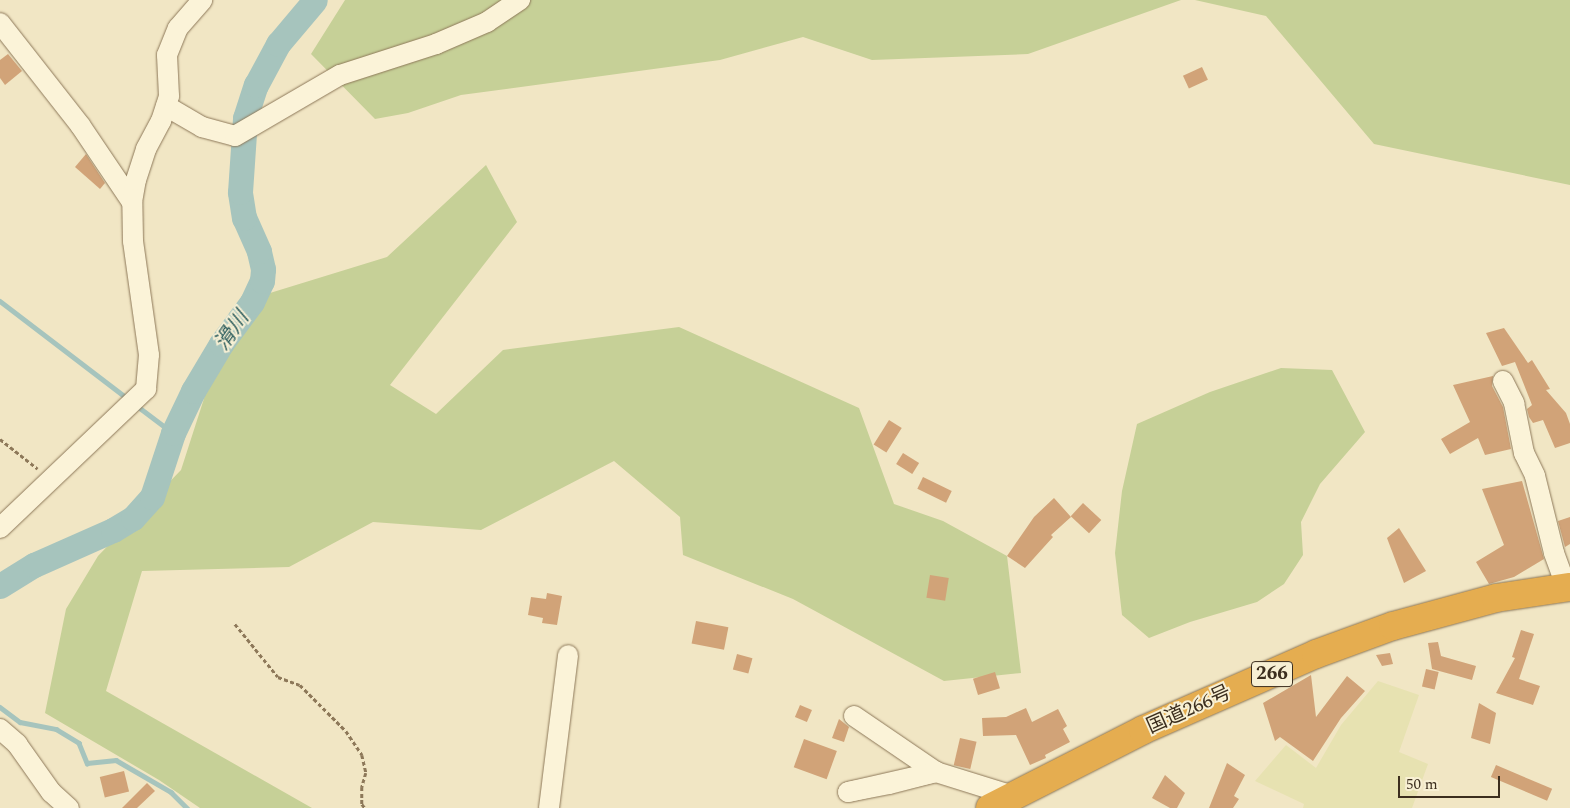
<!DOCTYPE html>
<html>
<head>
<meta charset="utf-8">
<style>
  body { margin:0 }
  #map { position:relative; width:1570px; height:808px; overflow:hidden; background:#f1e6c4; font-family:Spectral,"Noto Sans JP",serif }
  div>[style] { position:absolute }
  .farmland>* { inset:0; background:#e7e2b1 }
  .green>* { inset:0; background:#c6d097 }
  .stream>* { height:4.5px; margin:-2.25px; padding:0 2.25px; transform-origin:2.25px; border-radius:2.25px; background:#a6c4bd }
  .river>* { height:25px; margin:-12.5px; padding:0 12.5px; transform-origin:12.5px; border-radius:12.5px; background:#a6c4bd }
  .building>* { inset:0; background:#d1a378; transform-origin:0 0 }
  .path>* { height:2.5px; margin-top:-1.25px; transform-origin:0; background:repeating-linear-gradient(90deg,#8d7859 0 4px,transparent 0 6.5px) }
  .roads { filter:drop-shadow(0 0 1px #8d7859) drop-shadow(0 0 1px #8d7859) }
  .minor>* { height:20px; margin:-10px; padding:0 10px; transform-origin:10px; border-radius:10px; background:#fbf3d8 }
  .highway>* { height:28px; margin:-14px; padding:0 14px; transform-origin:14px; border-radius:14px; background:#e5ad50 }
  span { translate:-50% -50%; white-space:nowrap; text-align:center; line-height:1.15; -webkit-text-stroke:4px #f8f0d4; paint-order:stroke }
  .shield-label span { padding:1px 4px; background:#f8f0d4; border:1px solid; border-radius:4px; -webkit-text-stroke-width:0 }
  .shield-label { font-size:19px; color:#3c2e1e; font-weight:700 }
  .street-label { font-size:20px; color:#3c2e1e }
  .water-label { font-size:21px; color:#2c5d5d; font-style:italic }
  .scale { position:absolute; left:1398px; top:776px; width:102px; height:22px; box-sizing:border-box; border:2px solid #3c2e1e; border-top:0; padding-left:6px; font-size:15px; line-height:18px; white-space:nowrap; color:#3c2e1e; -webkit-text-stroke:4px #f8f0d4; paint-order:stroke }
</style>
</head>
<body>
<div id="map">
  <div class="farmland">
    <i style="clip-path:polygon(1378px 681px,1419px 695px,1399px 752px,1428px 764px,1412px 808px,1303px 808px,1304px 804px,1255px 781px,1286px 745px,1316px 768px,1341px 725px)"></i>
  </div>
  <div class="green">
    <i style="clip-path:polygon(345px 0,1181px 0,1028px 54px,872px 60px,803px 37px,720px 60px,461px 95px,408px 113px,375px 119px,311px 54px)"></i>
    <i style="clip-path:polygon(1195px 0,1570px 0,1570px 185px,1374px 144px,1266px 16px)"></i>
    <i style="clip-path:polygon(486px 165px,517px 222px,390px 385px,436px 414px,503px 350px,679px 327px,859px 408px,894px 504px,943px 521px,1007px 556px,1021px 673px,944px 681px,793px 599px,683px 555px,680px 517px,614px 461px,481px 530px,373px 522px,289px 567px,142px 571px,106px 691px,312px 808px,200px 808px,159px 780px,45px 713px,66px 609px,98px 556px,181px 470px,210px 380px,270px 293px,387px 257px)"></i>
    <i style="clip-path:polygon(1281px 368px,1332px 370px,1365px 432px,1320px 484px,1301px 522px,1303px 555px,1284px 584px,1257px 602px,1190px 622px,1149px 638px,1122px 615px,1115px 553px,1122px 491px,1137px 424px,1210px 392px)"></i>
  </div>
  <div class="stream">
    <i style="left:0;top:301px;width:161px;rotate:37.4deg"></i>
    <i style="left:136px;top:405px;width:46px;rotate:37.1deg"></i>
    <i style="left:0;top:707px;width:25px;rotate:37deg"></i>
    <i style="left:20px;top:722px;width:37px;rotate:11deg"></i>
    <i style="left:56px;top:729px;width:27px;rotate:31deg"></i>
    <i style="left:79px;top:743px;width:22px;rotate:68deg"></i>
    <i style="left:87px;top:763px;width:29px;rotate:-6deg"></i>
    <i style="left:116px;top:760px;width:64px;rotate:30.2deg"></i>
    <i style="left:171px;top:792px;width:23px;rotate:45deg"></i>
  </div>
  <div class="river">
    <i style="left:0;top:586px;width:40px;rotate:-32deg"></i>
    <i style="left:34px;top:565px;width:86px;rotate:-23.9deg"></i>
    <i style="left:113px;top:530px;width:23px;rotate:-31deg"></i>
    <i style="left:133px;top:518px;width:28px;rotate:-48deg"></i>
    <i style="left:152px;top:497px;width:67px;rotate:-71.8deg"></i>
    <i style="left:173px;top:433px;width:47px;rotate:-64.5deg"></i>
    <i style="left:193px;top:391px;width:55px;rotate:-59.2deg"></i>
    <i style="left:221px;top:344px;width:52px;rotate:-53.6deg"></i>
    <i style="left:252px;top:302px;width:23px;rotate:-65deg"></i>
    <i style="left:262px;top:281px;width:12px;rotate:-85deg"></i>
    <i style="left:263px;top:269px;width:18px;rotate:-103deg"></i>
    <i style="left:259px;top:251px;width:36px;rotate:-114deg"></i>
    <i style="left:244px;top:218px;width:26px;rotate:-99deg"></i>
    <i style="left:240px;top:192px;width:74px;rotate:-86.1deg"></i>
    <i style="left:245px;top:118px;width:35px;rotate:-72deg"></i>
    <i style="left:256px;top:85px;width:47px;rotate:-61.8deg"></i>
    <i style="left:278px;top:44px;width:57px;rotate:-49.9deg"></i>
  </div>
  <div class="building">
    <i style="clip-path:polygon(8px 54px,22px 71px,5px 85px,0 78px,0 60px)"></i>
    <i style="left:1202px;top:67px;width:14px;height:21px;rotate:65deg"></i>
    <i style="clip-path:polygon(86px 154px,105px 183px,100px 189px,75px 167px)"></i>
    <i style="clip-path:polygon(1504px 328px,1528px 363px,1532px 360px,1550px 389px,1546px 390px,1566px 413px,1570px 424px,1570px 443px,1555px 448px,1543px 420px,1533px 423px,1529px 417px,1527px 409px,1532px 405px,1515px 362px,1502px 366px,1486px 333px)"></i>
    <i style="clip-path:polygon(1493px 376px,1492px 386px,1503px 407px,1511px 449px,1485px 455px,1478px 438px,1450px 454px,1441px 439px,1470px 422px,1453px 385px)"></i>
    <i style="left:889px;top:420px;width:15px;height:29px;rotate:32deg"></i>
    <i style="left:903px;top:453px;width:19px;height:13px;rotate:32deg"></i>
    <i style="left:923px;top:477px;width:32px;height:13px;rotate:26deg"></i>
    <i style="clip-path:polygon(1522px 481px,1544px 559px,1514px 577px,1489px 584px,1476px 562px,1504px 545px,1482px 489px)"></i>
    <i style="clip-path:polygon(1054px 498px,1071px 517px,1051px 535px,1053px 537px,1025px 568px,1007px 556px,1034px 517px)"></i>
    <i style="left:1083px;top:503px;width:25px;height:18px;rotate:43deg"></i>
    <i style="clip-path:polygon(1570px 517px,1570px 544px,1565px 547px,1558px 521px)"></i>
    <i style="clip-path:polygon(1399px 528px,1426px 571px,1404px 583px,1387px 538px)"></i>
    <i style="left:930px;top:575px;width:19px;height:23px;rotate:9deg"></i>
    <i style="clip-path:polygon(547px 593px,562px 596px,557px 625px,542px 623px,543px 618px,528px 615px,531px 597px,546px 599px)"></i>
    <i style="left:696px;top:621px;width:33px;height:23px;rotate:11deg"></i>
    <i style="clip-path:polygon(1521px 630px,1534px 634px,1519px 679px,1540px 686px,1533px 705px,1496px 693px,1515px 658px,1512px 657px)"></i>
    <i style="clip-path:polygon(1438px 642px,1441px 656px,1476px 666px,1472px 680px,1432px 669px,1428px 643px)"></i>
    <i style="clip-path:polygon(1390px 653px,1393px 664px,1382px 666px,1376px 655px)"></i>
    <i style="left:737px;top:654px;width:16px;height:16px;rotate:15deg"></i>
    <i style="left:1426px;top:669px;width:13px;height:18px;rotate:13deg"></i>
    <i style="left:995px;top:672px;width:17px;height:23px;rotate:73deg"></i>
    <i style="clip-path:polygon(1311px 675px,1316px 717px,1347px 676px,1365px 691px,1341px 718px,1313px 761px,1280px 737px,1275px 741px,1263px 703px)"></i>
    <i style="clip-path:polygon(1479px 703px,1496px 713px,1490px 744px,1471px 738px)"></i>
    <i style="left:800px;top:705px;width:13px;height:13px;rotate:23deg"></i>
    <i style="clip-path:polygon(1026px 708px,1032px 722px,1058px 709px,1067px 726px,1063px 729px,1070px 742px,1045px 755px,1046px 758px,1030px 765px,1016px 735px,983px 736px,982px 718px,1006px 717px)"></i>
    <i style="clip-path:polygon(839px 719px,849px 727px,844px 742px,832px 738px)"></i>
    <i style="left:960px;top:738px;width:17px;height:28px;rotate:13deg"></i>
    <i style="left:804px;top:739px;width:35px;height:30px;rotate:20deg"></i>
    <i style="clip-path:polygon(1227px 763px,1245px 775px,1234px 796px,1239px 799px,1233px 808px,1209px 808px)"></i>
    <i style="left:1496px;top:765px;width:61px;height:13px;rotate:23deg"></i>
    <i style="left:124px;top:771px;width:21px;height:25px;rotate:76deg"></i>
    <i style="clip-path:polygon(1165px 775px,1185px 793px,1177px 808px,1170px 808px,1152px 798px)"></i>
    <i style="clip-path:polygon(147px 783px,155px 791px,137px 808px,122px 808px)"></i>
  </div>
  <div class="path">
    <i style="left:0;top:439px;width:48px;rotate:38.3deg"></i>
    <i style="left:235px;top:624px;width:68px;rotate:50.9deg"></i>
    <i style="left:278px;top:677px;width:23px;rotate:20deg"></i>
    <i style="left:300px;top:685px;width:65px;rotate:45deg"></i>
    <i style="left:346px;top:731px;width:29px;rotate:56deg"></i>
    <i style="left:362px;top:755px;width:18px;rotate:77deg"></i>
    <i style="left:366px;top:773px;width:15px;rotate:106deg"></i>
    <i style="left:362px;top:787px;width:17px;rotate:90deg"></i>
    <i style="left:362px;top:804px;width:5px;rotate:53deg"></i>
  </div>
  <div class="roads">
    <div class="minor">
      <i style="left:0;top:23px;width:130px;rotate:51.9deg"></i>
      <i style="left:80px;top:125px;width:93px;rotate:56deg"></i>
      <i style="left:166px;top:106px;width:42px;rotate:30.3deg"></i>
      <i style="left:202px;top:127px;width:34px;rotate:15deg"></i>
      <i style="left:235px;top:136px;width:121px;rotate:-30.2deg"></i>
      <i style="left:340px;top:75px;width:101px;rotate:-17.9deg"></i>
      <i style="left:436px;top:44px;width:56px;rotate:-23.3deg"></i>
      <i style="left:487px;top:22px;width:40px;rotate:-34deg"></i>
      <i style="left:1503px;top:381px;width:25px;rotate:63deg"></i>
      <i style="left:1514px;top:403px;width:51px;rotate:78.7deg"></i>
      <i style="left:1524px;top:453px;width:25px;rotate:64deg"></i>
      <i style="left:1535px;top:476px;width:79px;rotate:76.1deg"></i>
      <i style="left:1554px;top:553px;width:37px;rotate:70deg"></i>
      <i style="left:0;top:528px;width:202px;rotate:-43.6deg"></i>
      <i style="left:146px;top:389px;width:34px;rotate:-85deg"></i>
      <i style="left:149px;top:355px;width:115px;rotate:-98deg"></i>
      <i style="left:133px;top:241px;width:39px;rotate:-91deg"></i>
      <i style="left:132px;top:202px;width:22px;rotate:-80deg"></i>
      <i style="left:136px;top:180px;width:33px;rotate:-72deg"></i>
      <i style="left:146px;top:149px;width:32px;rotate:-62deg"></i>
      <i style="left:161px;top:121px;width:26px;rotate:-72deg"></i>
      <i style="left:169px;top:96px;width:41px;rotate:-92.8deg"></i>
      <i style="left:167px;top:55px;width:29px;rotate:-68deg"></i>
      <i style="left:178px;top:28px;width:37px;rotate:-49deg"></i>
      <i style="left:854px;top:716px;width:99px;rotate:34.3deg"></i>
      <i style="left:936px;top:772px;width:90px;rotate:167.2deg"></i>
      <i style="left:848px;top:792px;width:42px;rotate:-11deg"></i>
      <i style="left:889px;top:784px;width:49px;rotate:-14.3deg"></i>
      <i style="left:936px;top:772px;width:81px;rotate:17.3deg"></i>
      <i style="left:0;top:729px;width:23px;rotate:41deg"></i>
      <i style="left:17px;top:744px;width:59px;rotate:54.7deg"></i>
      <i style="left:51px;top:792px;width:24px;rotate:42deg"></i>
      <i style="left:549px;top:808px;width:154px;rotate:-82.9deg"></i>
    </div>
    <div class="highway">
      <i style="left:990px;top:808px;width:172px;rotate:-27deg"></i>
      <i style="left:1143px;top:730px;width:189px;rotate:-23.7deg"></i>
      <i style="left:1316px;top:654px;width:82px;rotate:-20deg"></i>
      <i style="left:1393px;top:626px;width:107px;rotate:-15.2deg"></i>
      <i style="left:1496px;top:598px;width:75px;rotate:-8.5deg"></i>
    </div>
  </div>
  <div class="shield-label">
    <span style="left:1272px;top:674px">266</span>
  </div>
  <div class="street-label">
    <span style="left:1189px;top:710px;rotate:-24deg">国道266号</span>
  </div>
  <div class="water-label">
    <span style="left:232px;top:331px;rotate:-55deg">滑川</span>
  </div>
  <div class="scale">50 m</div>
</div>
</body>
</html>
